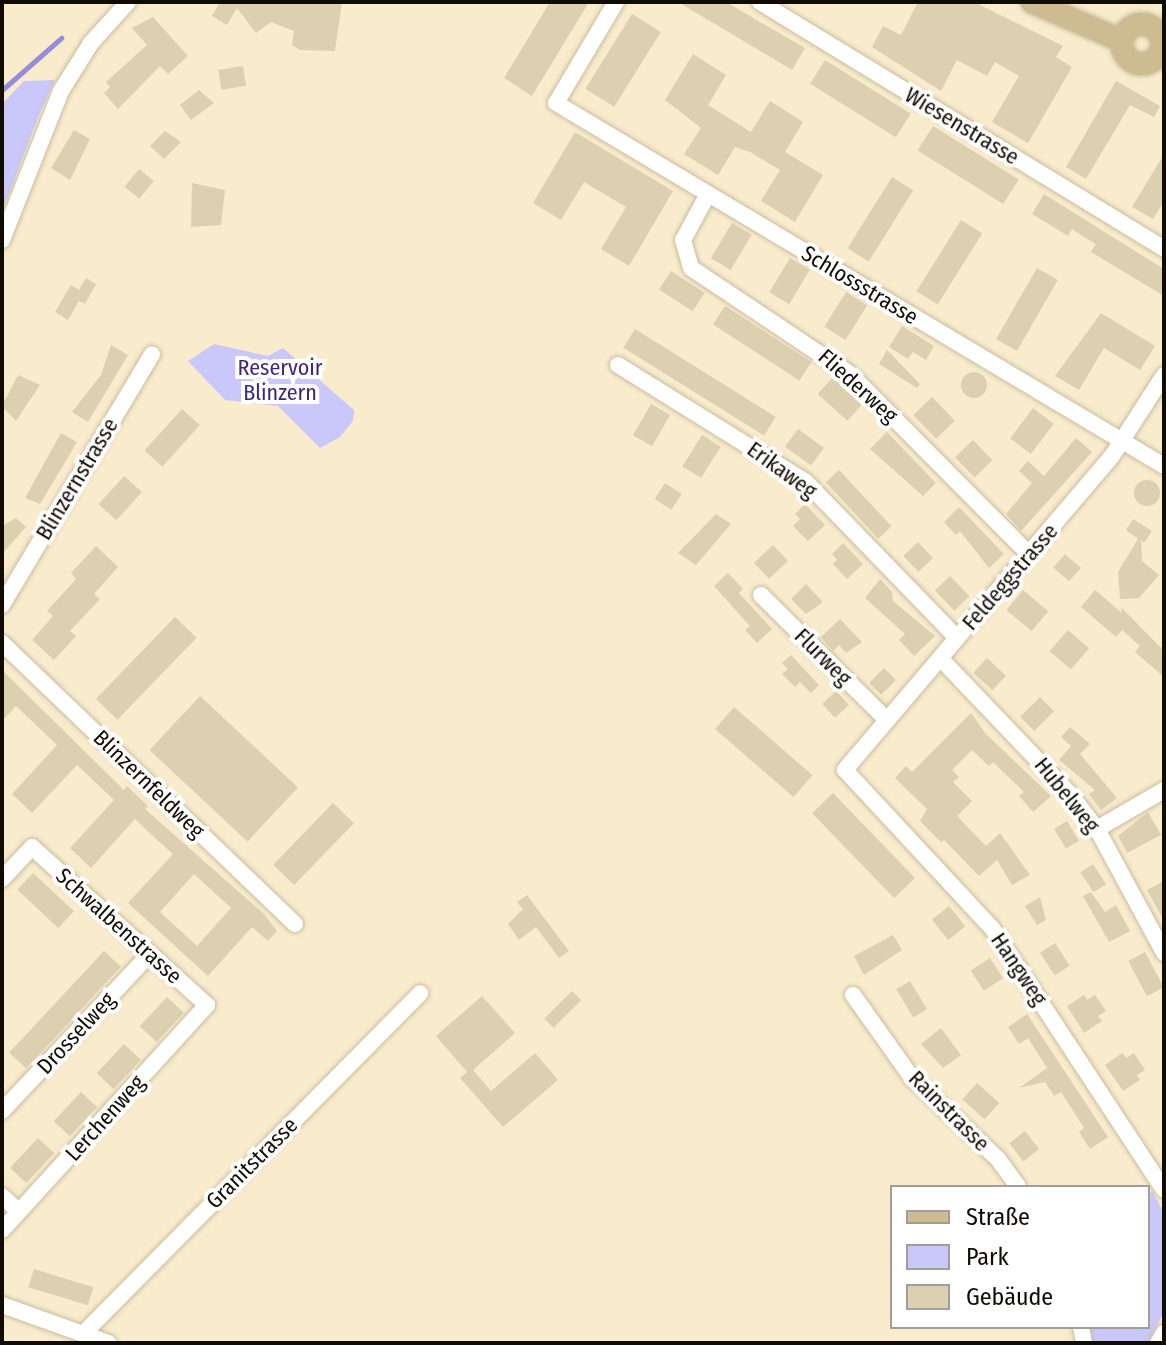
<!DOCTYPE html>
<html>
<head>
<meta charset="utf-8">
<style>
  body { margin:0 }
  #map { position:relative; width:1166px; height:1345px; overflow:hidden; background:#f9eccd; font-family:"Fira Sans Condensed",sans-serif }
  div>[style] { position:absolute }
  .green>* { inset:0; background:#cac7fb }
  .stream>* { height:5px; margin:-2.5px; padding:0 2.5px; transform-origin:2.5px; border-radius:2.5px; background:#958dda }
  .building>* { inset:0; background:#dcd0b1; transform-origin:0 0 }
  .round { border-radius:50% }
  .roads { filter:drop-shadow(0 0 2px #c9bd9e) drop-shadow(0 0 2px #c9bd9e) }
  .minor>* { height:16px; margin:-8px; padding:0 8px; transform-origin:8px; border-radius:8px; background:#fff }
  .major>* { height:22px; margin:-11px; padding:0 11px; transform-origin:11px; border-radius:11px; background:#cdbc92 }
  .major>.ring { margin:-11px; padding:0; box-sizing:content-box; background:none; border:22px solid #cdbc92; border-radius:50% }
  span { translate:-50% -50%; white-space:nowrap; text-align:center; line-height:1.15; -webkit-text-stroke:8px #fff; paint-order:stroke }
  .street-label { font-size:22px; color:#100c03 }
  .park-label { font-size:22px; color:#3b2680 }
  .frame { position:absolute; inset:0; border:4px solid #100c03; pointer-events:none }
  .legend { position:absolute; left:890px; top:1185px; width:260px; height:144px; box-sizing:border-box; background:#fff; border:2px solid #9f9e9a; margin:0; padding:10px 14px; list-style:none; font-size:24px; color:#100c03 }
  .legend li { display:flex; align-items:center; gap:16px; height:40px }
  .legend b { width:40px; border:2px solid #9f9e9a }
</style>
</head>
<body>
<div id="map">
  <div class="green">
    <i style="clip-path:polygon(55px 80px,39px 115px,2px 212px,2px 104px,24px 81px)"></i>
    <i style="clip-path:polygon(214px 344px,268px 356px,283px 348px,354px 410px,353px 421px,340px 437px,320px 448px,278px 406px,225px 400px,188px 361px)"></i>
    <i style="clip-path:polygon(1152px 1191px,1164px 1213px,1164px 1312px,1148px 1343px,1086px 1343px,1083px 1327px,1148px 1327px,1148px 1197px)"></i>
  </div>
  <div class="stream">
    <i style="left:2px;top:90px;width:79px;rotate:-41.4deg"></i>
  </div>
  <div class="building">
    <i style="clip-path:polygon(220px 2px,342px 2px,335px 51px,300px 50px,292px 45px,294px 31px,271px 22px,256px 33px,237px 8px,227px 25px,212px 16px)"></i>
    <i style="clip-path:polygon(550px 2px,589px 2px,532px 96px,504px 78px)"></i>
    <i style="clip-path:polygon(678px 2px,726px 2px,805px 48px,792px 70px)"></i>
    <i style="clip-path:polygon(918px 2px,974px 2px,1063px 46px,1056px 57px,1072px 67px,1028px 143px,992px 122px,1019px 76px,995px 62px,987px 76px,957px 60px,941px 91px,872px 47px,883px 26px,901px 35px)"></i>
    <i style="left:632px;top:14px;width:34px;height:88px;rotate:32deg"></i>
    <i style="clip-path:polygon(153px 17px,188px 56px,168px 74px,160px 66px,118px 109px,104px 93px,110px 87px,106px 82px,147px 45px,132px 28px)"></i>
    <i style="clip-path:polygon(693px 54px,726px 75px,708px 105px,751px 132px,770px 101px,803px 122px,785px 152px,823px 175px,795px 222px,761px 201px,780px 170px,750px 152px,735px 147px,718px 175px,684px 154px,701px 128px,665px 100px)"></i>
    <i style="left:825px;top:60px;width:101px;height:28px;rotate:32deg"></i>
    <i style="left:243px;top:66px;width:20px;height:25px;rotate:81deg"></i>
    <i style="clip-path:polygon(1116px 81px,1160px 106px,1154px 117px,1130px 105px,1086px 179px,1066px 167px)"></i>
    <i style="clip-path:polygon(199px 90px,214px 103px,191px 120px,180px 105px)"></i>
    <i style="left:933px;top:126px;width:101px;height:29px;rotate:32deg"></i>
    <i style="clip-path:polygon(74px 130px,90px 139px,70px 180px,51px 168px)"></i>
    <i style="clip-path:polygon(165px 131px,181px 142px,164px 159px,150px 146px)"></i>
    <i style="clip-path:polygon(575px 132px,673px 191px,629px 266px,601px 249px,626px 207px,584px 182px,561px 220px,533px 203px)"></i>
    <i style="clip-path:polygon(1164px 154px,1164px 201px,1153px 219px,1132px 207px)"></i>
    <i style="left:139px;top:169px;width:19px;height:23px;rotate:39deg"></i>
    <i style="left:892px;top:177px;width:25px;height:84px;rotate:32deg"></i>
    <i style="clip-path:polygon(192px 183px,225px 190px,221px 225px,191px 227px)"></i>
    <i style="clip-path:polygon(1044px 194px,1164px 269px,1164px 296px,1091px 252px,1096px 244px,1084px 237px,1072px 229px,1068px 236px,1032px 214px)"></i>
    <i style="left:961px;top:220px;width:25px;height:84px;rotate:32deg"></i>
    <i style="left:732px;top:223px;width:23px;height:41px;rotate:31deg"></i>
    <i style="left:790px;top:258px;width:23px;height:40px;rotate:31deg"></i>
    <i style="left:1037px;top:268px;width:24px;height:82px;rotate:30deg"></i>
    <i style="left:671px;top:271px;width:40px;height:22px;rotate:33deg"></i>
    <i style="clip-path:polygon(86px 278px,96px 284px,85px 304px,79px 301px,68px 320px,55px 312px,71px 285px,79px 290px)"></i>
    <i style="left:846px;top:292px;width:25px;height:41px;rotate:32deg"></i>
    <i style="left:725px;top:306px;width:103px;height:22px;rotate:33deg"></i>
    <i style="clip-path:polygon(1101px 313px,1155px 346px,1140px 370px,1104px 348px,1079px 390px,1055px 376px)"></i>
    <i style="clip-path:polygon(902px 326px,934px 346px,926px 360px,913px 352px,908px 359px,889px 347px)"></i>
    <i style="left:635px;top:329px;width:166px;height:22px;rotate:32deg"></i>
    <i style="clip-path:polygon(111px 345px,128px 355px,88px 422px,72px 412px,101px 375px)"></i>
    <i style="clip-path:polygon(887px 350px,920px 384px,917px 388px,879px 364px)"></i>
    <i class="round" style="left:961px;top:372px;width:26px;height:26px"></i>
    <i style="clip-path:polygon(18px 375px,40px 385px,16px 421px,2px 406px)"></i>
    <i style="left:833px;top:377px;width:40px;height:23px;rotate:42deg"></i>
    <i style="left:932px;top:397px;width:33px;height:26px;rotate:46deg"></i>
    <i style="left:651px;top:404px;width:22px;height:36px;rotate:30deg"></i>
    <i style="left:1033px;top:408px;width:26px;height:38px;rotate:37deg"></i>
    <i style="left:182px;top:409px;width:24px;height:56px;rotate:42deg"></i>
    <i style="left:798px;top:429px;width:32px;height:22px;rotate:36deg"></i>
    <i style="clip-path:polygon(887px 432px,936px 483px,923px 496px,870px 449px)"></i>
    <i style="clip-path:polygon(61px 433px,77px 442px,40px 504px,25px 498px)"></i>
    <i style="left:702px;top:435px;width:22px;height:37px;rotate:32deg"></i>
    <i style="clip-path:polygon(1076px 438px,1092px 452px,1021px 531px,1006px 514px,1032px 483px,1019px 471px,1028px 461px,1044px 476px)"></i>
    <i style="left:973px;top:440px;width:28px;height:25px;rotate:46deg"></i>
    <i style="left:839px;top:470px;width:77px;height:18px;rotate:47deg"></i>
    <i style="left:124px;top:476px;width:24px;height:38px;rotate:42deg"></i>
    <i class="round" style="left:1134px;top:480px;width:26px;height:26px"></i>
    <i style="left:665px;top:483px;width:20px;height:19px;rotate:33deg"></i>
    <i style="clip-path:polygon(805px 504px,825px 525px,808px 541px,793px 526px,800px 519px,795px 514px)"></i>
    <i style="clip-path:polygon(959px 507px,1004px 554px,989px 568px,960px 531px,956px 535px,944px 522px)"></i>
    <i style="clip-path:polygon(716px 514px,731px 524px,696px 565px,678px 553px)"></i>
    <i style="clip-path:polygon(16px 518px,26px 527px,2px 554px,2px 526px)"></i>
    <i style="clip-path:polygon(1133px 519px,1152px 531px,1144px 543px,1141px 540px,1142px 561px,1159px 575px,1139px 598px,1120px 599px,1118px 572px,1138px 539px,1126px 530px)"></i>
    <i style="left:918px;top:542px;width:22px;height:20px;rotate:47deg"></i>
    <i style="clip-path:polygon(843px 543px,863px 564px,847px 579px,833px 564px,837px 560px,832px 554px)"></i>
    <i style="left:773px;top:545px;width:22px;height:26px;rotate:47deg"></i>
    <i style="clip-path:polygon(96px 546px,118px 567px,94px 594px,100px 599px,70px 631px,76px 636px,54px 660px,32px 640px,53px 616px,47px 611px,76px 579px,71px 573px)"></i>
    <i style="left:1065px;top:554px;width:21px;height:18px;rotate:41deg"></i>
    <i style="clip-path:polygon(728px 573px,743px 589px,739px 593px,772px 629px,757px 643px,745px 630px,750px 626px,714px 586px)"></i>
    <i style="left:950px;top:576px;width:28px;height:21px;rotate:46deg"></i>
    <i style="clip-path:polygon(880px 579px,892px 592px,893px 601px,935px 636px,914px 656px,899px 640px,905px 634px,865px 598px)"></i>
    <i style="clip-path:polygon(806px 584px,823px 602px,806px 614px,791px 599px)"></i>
    <i style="left:1023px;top:590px;width:33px;height:26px;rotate:40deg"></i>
    <i style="clip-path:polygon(1095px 590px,1122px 613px,1121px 607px,1164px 651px,1164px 677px,1135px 652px,1140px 646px,1122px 630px,1116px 637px,1081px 607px)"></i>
    <i style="left:175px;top:617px;width:30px;height:114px;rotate:44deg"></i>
    <i style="clip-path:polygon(840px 619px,862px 642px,846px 653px,839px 645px,833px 651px,821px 637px)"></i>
    <i style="left:1068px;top:630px;width:28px;height:28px;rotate:41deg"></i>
    <i style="clip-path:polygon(791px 655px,819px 685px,811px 693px,800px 682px,795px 687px,782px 674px,788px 669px,782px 663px)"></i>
    <i style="left:987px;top:658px;width:26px;height:20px;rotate:43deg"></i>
    <i style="left:884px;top:668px;width:17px;height:21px;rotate:45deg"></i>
    <i style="clip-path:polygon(evenodd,2px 670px,124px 790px,127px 786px,148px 806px,145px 809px,264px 914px,277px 931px,268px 941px,252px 927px,208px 976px,128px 903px,173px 854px,155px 838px,135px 819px,91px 868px,70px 848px,114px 800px,77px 765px,32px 813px,12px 794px,57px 745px,16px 706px,2px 721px,2px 670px,194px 874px,231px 908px,197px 946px,160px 912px,194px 874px)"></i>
    <i style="left:836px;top:691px;width:19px;height:19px;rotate:47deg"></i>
    <i style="left:200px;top:696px;width:134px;height:74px;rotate:43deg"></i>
    <i style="left:1040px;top:697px;width:20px;height:28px;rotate:45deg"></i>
    <i style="left:734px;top:707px;width:104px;height:29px;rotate:41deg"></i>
    <i style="clip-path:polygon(971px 713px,986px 734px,1051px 796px,1033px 812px,1019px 796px,1024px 792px,993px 762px,989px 766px,972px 750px,952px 770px,959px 777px,953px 782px,972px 801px,957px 816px,986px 846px,1000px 833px,1030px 875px,1012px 885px,997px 860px,979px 876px,944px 840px,941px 842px,920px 821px,927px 809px,895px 778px,906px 766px,912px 772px)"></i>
    <i style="clip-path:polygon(1070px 727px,1090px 744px,1080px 754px,1117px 798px,1101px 810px,1089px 794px,1095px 790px,1059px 760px,1071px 746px,1061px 737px)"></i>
    <i style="left:833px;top:793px;width:118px;height:29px;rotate:46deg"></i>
    <i style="left:333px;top:803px;width:29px;height:86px;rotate:44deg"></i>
    <i style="clip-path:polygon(1148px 812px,1161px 835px,1127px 853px,1118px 836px)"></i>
    <i style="left:1067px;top:821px;width:23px;height:15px;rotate:59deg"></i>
    <i style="left:1093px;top:864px;width:24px;height:15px;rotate:57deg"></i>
    <i style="left:33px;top:873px;width:56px;height:23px;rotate:43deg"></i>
    <i style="clip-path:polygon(1164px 881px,1164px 921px,1147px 890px)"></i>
    <i style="clip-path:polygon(1091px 892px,1105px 912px,1116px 905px,1130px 931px,1109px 942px,1083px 896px)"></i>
    <i style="clip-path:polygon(527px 895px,569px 951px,559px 958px,536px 927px,519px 940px,508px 924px,523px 909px,517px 902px)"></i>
    <i style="clip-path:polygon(1040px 897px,1046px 920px,1037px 925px,1025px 906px)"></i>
    <i style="left:949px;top:906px;width:26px;height:22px;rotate:51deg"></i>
    <i style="clip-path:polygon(893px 935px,902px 950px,864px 975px,854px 956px)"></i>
    <i style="left:1055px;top:943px;width:27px;height:18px;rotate:57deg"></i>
    <i style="left:104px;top:951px;width:23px;height:139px;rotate:43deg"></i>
    <i style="left:1145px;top:952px;width:40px;height:19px;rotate:62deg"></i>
    <i style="left:990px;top:958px;width:24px;height:23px;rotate:57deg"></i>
    <i style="left:910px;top:981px;width:33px;height:16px;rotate:59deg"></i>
    <i style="left:572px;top:991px;width:13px;height:39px;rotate:45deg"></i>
    <i style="clip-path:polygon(1084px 995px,1087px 1000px,1095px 995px,1106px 1011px,1098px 1016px,1102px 1021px,1084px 1033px,1067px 1006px)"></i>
    <i style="clip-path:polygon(482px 996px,515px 1033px,473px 1070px,491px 1091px,535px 1053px,558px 1080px,503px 1127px,460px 1078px,467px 1072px,436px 1036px)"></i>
    <i style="left:167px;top:997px;width:23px;height:40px;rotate:43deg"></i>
    <i style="clip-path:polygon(1027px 1014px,1108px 1137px,1090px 1149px,1079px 1132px,1084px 1128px,1061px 1092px,1054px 1096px,1045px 1082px,1019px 1088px,1047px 1068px,1028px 1038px,1019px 1044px,1008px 1027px)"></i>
    <i style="clip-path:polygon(941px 1028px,961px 1055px,943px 1068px,921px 1044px)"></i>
    <i style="left:124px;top:1044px;width:23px;height:40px;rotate:43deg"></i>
    <i style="clip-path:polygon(1122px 1053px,1126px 1058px,1134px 1053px,1145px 1070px,1137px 1075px,1140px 1080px,1123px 1091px,1105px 1065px)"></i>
    <i style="left:977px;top:1083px;width:30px;height:22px;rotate:42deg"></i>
    <i style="left:81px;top:1092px;width:22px;height:40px;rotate:43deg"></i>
    <i style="left:1025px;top:1131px;width:23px;height:20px;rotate:52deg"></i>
    <i style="left:38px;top:1138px;width:22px;height:41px;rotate:43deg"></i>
    <i style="left:34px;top:1269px;width:62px;height:19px;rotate:17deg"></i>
  </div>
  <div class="roads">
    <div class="minor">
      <i style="left:616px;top:2px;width:117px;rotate:120.7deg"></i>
      <i style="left:556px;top:103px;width:708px;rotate:30.84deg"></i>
      <i style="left:760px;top:2px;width:474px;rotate:31.4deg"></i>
      <i style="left:708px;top:194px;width:52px;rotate:118.5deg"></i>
      <i style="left:683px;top:240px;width:29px;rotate:74deg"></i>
      <i style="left:691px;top:268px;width:191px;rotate:33.7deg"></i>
      <i style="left:850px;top:374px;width:254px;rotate:45.2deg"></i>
      <i style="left:2px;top:240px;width:160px;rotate:-68.4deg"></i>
      <i style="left:61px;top:91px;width:57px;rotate:-58deg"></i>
      <i style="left:91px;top:43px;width:55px;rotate:-47.9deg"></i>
      <i style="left:618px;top:365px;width:221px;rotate:31.9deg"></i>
      <i style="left:806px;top:482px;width:217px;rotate:45.9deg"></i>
      <i style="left:1164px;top:375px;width:96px;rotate:122.7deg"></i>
      <i style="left:1112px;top:456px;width:412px;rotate:130.4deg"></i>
      <i style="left:845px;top:770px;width:216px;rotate:47.1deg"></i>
      <i style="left:992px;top:928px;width:313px;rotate:56.7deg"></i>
      <i style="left:761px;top:595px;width:176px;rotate:44.8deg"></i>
      <i style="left:2px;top:605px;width:292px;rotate:-59.1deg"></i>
      <i style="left:2px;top:643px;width:406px;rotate:43.8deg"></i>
      <i style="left:940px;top:658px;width:187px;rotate:46.3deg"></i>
      <i style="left:1069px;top:793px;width:46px;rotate:52.1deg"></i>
      <i style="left:1097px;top:829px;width:141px;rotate:61.6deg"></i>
      <i style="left:1097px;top:829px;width:78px;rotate:-30.2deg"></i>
      <i style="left:2px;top:879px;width:44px;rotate:-46.8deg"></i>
      <i style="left:32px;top:847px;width:236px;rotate:42.1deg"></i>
      <i style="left:207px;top:1005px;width:304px;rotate:132.3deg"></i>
      <i style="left:853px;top:995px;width:102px;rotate:54.6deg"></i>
      <i style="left:912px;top:1078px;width:118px;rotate:43.3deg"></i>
      <i style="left:998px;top:1159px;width:34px;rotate:54deg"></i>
      <i style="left:2px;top:1111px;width:216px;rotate:-46.7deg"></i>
      <i style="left:2px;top:1196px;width:23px;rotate:43deg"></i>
      <i style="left:2px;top:1305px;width:113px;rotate:19.7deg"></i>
      <i style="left:1081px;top:1327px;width:16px;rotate:79deg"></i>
      <i style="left:84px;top:1333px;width:478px;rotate:-45.3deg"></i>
      <i style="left:1158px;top:1343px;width:12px;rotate:-59deg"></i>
    </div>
    <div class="major">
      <i style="left:1032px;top:2px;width:98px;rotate:23.4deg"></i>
      <i class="ring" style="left:1122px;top:24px;width:18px;height:18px"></i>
    </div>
  </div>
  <div class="street-label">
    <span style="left:962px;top:126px;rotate:31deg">Wiesenstrasse</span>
    <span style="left:860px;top:285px;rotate:31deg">Schlossstrasse</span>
    <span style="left:858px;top:386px;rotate:42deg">Fliederweg</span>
    <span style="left:782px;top:470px;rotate:36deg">Erikaweg</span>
    <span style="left:77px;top:479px;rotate:-59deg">Blinzernstrasse</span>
    <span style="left:1010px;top:577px;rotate:-49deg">Feldeggstrasse</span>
    <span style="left:823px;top:657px;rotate:45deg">Flurweg</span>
    <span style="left:149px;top:784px;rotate:44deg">Blinzernfeldweg</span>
    <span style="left:1067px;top:795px;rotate:51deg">Hubelweg</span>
    <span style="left:119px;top:926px;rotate:42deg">Schwalbenstrasse</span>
    <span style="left:1019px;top:969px;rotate:56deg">Hangweg</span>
    <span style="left:76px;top:1033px;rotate:-47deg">Drosselweg</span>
    <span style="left:949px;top:1111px;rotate:45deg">Rainstrasse</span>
    <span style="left:105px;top:1118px;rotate:-48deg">Lerchenweg</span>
    <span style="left:252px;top:1163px;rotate:-45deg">Granitstrasse</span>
  </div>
  <div class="park-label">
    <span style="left:280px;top:380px">Reservoir<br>Blinzern</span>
  </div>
  <div class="frame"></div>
  <ul class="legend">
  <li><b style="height:10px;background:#cdbc92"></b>Straße</li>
  <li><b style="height:22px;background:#cac7fb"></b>Park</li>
  <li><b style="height:22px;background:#dcd0b1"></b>Gebäude</li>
  </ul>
</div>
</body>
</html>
